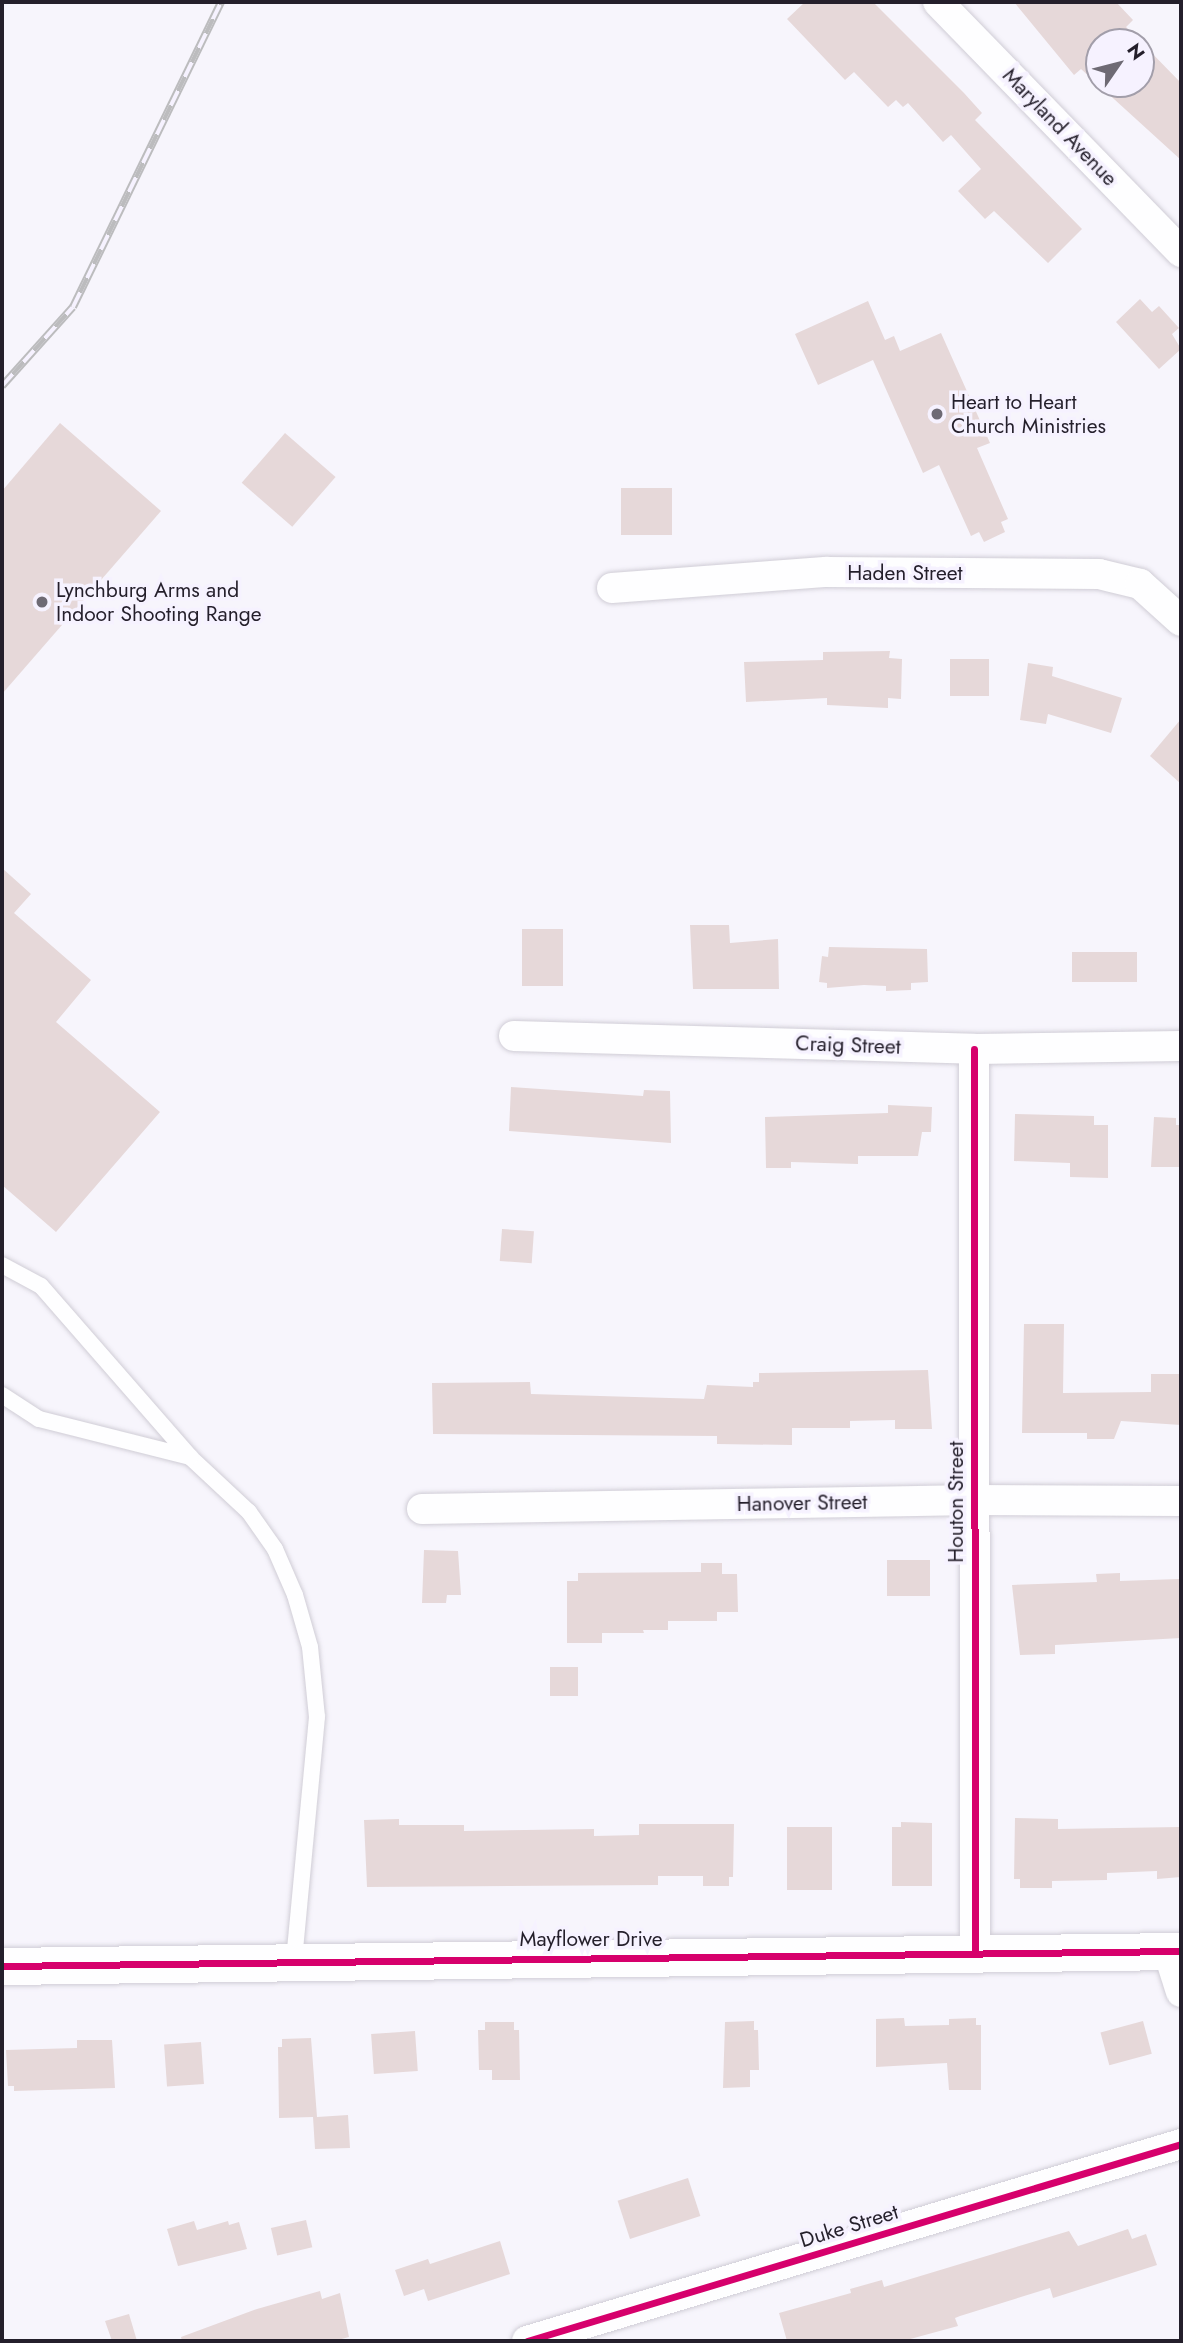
<!DOCTYPE html>
<html>
<head>
<meta charset="utf-8">
<style>
  body { margin:0 }
  #map { position:relative; width:1183px; height:2343px; overflow:hidden; background:#f7f5fc; font-family:Jost,sans-serif }
  div>[style] { position:absolute }
  .building>* { inset:0; background:#e6d8d9; transform-origin:0 0 }
  .roads { filter:drop-shadow(0 0 2px #d0cdd6) drop-shadow(0 0 2px #d0cdd6) }
  .service>* { height:16px; margin:-8px; padding:0 8px; transform-origin:8px; border-radius:8px; background:#fefeff }
  .minor>* { height:30px; margin:-15px; padding:0 15px; transform-origin:15px; border-radius:15px; background:#fefeff }
  .tertiary>* { height:37px; margin:-18.5px; padding:0 18.5px; transform-origin:18.5px; border-radius:18.5px; background:#fefeff }
  .rail>* { height:8px; margin-top:-4px; transform-origin:0; background:repeating-linear-gradient(90deg,#f6f2ff 0 16px,#bcbcbe 0 32px); box-sizing:border-box; border-block:2px solid #bcbcbe }
  .cycleway>* { height:7px; margin:-3.5px; padding:0 3.5px; transform-origin:3.5px; border-radius:3.5px; background:#d6006c }
  .dots>* { width:19px; height:19px; translate:-50% -50%; box-sizing:border-box; border:4px solid #f6f2ff; border-radius:50% }
  span { translate:-50% -50%; white-space:nowrap; text-align:center; line-height:1.15; -webkit-text-stroke:7px #f6f2ff; paint-order:stroke }
  .street-label { font-size:21px; color:#241f2b }
  .poi-label { font-size:21px; color:#241f2b }
  .left { translate:0 -50%; text-align:left }
  .frame { position:absolute; inset:0; border:4px solid #241f2b; pointer-events:none }
  .north { position:absolute; left:1085px; top:28px; width:70px; height:70px; box-sizing:border-box; background:#f6f2ff; border:2px solid #a29eaa; border-radius:50%; rotate:55deg; font-size:19px; font-weight:700; line-height:28px; text-align:center; color:#241f2b }
  .north::after { content:''; display:block; margin:auto; width:24px; height:32px; background:#6e6a74; clip-path:polygon(50% 0,100% 100%,50% 72%,0 100%) }
</style>
</head>
<body>
<div id="map">
  <div class="building">
    <i style="clip-path:polygon(805px 2px,873px 2px,964px 93px,982px 113px,975px 120px,1082px 229px,1048px 263px,994px 211px,985px 219px,958px 191px,981px 169px,951px 135px,943px 142px,908px 103px,903px 107px,896px 100px,888px 107px,854px 72px,845px 80px,787px 19px)"></i>
    <i style="clip-path:polygon(1014px 2px,1116px 2px,1133px 20px,1126px 27px,1141px 42px,1099px 42px,1099px 84px,1141px 84px,1141px 42px,1181px 83px,1181px 160px,1081px 69px,1074px 75px)"></i>
    <i style="clip-path:polygon(1140px 299px,1152px 312px,1159px 306px,1179px 328px,1172px 334px,1181px 349px,1159px 369px,1116px 322px)"></i>
    <i style="clip-path:polygon(868px 301px,885px 340px,894px 336px,900px 351px,941px 333px,990px 443px,977px 448px,1008px 519px,1001px 522px,1005px 532px,984px 542px,979px 532px,971px 536px,939px 465px,923px 473px,873px 360px,818px 385px,795px 334px)"></i>
    <i style="clip-path:polygon(60px 423px,161px 511px,2px 694px,2px 491px)"></i>
    <i style="left:285px;top:433px;width:67px;height:66px;rotate:41deg"></i>
    <i style="left:621px;top:488px;width:51px;height:47px"></i>
    <i style="clip-path:polygon(890px 651px,889px 658px,902px 659px,901px 699px,888px 698px,888px 708px,827px 705px,827px 698px,746px 702px,744px 662px,823px 660px,823px 652px)"></i>
    <i style="left:950px;top:659px;width:39px;height:37px"></i>
    <i style="clip-path:polygon(1028px 663px,1053px 667px,1052px 676px,1122px 698px,1111px 733px,1048px 714px,1046px 724px,1020px 720px)"></i>
    <i style="clip-path:polygon(1181px 719px,1181px 784px,1150px 756px)"></i>
    <i style="clip-path:polygon(2px 868px,31px 894px,14px 913px,91px 980px,56px 1022px,160px 1112px,56px 1232px,2px 1185px)"></i>
    <i style="clip-path:polygon(690px 925px,729px 925px,730px 943px,778px 939px,779px 989px,693px 989px)"></i>
    <i style="left:522px;top:929px;width:41px;height:57px"></i>
    <i style="clip-path:polygon(829px 947px,927px 949px,928px 982px,911px 983px,911px 990px,886px 991px,886px 986px,864px 985px,827px 988px,827px 983px,819px 982px,822px 956px,828px 957px)"></i>
    <i style="left:1072px;top:952px;width:65px;height:30px"></i>
    <i style="clip-path:polygon(511px 1087px,643px 1096px,644px 1090px,670px 1091px,671px 1143px,509px 1131px)"></i>
    <i style="clip-path:polygon(888px 1105px,932px 1107px,931px 1132px,922px 1132px,918px 1156px,858px 1156px,858px 1164px,791px 1162px,791px 1168px,766px 1168px,765px 1117px,888px 1113px)"></i>
    <i style="clip-path:polygon(1015px 1114px,1094px 1116px,1094px 1125px,1108px 1125px,1108px 1178px,1070px 1177px,1070px 1163px,1014px 1161px)"></i>
    <i style="clip-path:polygon(1154px 1117px,1176px 1118px,1176px 1125px,1181px 1125px,1181px 1167px,1151px 1167px)"></i>
    <i style="left:502px;top:1229px;width:32px;height:32px;rotate:4deg"></i>
    <i style="clip-path:polygon(1024px 1324px,1064px 1324px,1063px 1393px,1151px 1392px,1151px 1374px,1181px 1374px,1181px 1425px,1121px 1421px,1114px 1439px,1087px 1439px,1087px 1433px,1022px 1433px)"></i>
    <i style="clip-path:polygon(928px 1370px,932px 1429px,895px 1429px,895px 1420px,850px 1421px,850px 1428px,792px 1428px,792px 1445px,717px 1444px,717px 1436px,433px 1434px,432px 1383px,530px 1382px,531px 1394px,704px 1399px,707px 1385px,753px 1387px,753px 1382px,759px 1382px,759px 1373px)"></i>
    <i style="clip-path:polygon(424px 1550px,458px 1551px,461px 1595px,447px 1595px,446px 1603px,422px 1603px)"></i>
    <i style="left:887px;top:1560px;width:43px;height:36px"></i>
    <i style="clip-path:polygon(701px 1563px,722px 1563px,722px 1574px,737px 1574px,738px 1612px,717px 1612px,717px 1621px,668px 1621px,668px 1630px,643px 1630px,644px 1633px,602px 1633px,602px 1643px,567px 1643px,567px 1581px,578px 1581px,578px 1573px,701px 1572px)"></i>
    <i style="clip-path:polygon(1120px 1573px,1120px 1581px,1179px 1579px,1181px 1638px,1055px 1645px,1055px 1654px,1020px 1655px,1012px 1585px,1097px 1582px,1096px 1574px)"></i>
    <i style="left:550px;top:1667px;width:28px;height:29px"></i>
    <i style="clip-path:polygon(1015px 1818px,1058px 1819px,1058px 1829px,1179px 1827px,1181px 1877px,1157px 1879px,1157px 1871px,1107px 1873px,1107px 1880px,1052px 1881px,1052px 1888px,1020px 1888px,1020px 1879px,1014px 1879px)"></i>
    <i style="clip-path:polygon(399px 1819px,399px 1825px,464px 1825px,464px 1831px,594px 1829px,594px 1836px,639px 1835px,639px 1824px,734px 1824px,733px 1877px,729px 1877px,729px 1886px,703px 1886px,703px 1876px,658px 1876px,658px 1885px,367px 1887px,364px 1820px)"></i>
    <i style="clip-path:polygon(901px 1822px,932px 1823px,932px 1886px,892px 1886px,892px 1827px,901px 1827px)"></i>
    <i style="left:832px;top:1827px;width:63px;height:45px;rotate:90deg"></i>
    <i style="clip-path:polygon(904px 2018px,905px 2026px,949px 2025px,949px 2019px,976px 2018px,976px 2025px,981px 2025px,981px 2090px,949px 2090px,947px 2063px,876px 2067px,876px 2019px)"></i>
    <i style="clip-path:polygon(754px 2021px,754px 2030px,758px 2030px,759px 2070px,750px 2070px,750px 2087px,723px 2088px,725px 2022px)"></i>
    <i style="left:1143px;top:2021px;width:34px;height:44px;rotate:75deg"></i>
    <i style="clip-path:polygon(485px 2022px,514px 2022px,514px 2030px,519px 2030px,520px 2080px,492px 2080px,492px 2070px,479px 2070px,478px 2030px,485px 2030px)"></i>
    <i style="left:415px;top:2031px;width:40px;height:44px;rotate:86deg"></i>
    <i style="clip-path:polygon(311px 2038px,317px 2117px,348px 2115px,350px 2148px,315px 2149px,313px 2117px,279px 2118px,278px 2047px,282px 2047px,282px 2039px)"></i>
    <i style="clip-path:polygon(77px 2040px,112px 2040px,115px 2088px,14px 2091px,14px 2086px,8px 2086px,6px 2050px,77px 2048px)"></i>
    <i style="left:201px;top:2042px;width:42px;height:37px;rotate:86deg"></i>
    <i style="left:688px;top:2178px;width:40px;height:74px;rotate:72deg"></i>
    <i style="left:306px;top:2220px;width:28px;height:36px;rotate:77deg"></i>
    <i style="clip-path:polygon(194px 2221px,197px 2230px,228px 2221px,229px 2225px,239px 2222px,247px 2249px,178px 2266px,167px 2229px)"></i>
    <i style="clip-path:polygon(1128px 2229px,1132px 2239px,1146px 2234px,1157px 2265px,1053px 2298px,1050px 2288px,960px 2316px,955px 2318px,958px 2326px,903px 2341px,787px 2341px,779px 2313px,851px 2293px,850px 2289px,882px 2280px,884px 2287px,1069px 2231px,1078px 2246px)"></i>
    <i style="clip-path:polygon(500px 2241px,510px 2274px,428px 2301px,424px 2289px,404px 2296px,395px 2270px,428px 2259px,430px 2264px)"></i>
    <i style="clip-path:polygon(320px 2291px,322px 2299px,340px 2293px,349px 2337px,334px 2341px,182px 2341px,181px 2337px,257px 2309px)"></i>
    <i style="clip-path:polygon(129px 2314px,137px 2341px,112px 2341px,105px 2321px)"></i>
  </div>
  <div class="roads">
    <div class="service">
      <i style="left:2px;top:1265px;width:44px;rotate:28.3deg"></i>
      <i style="left:41px;top:1286px;width:227px;rotate:48.9deg"></i>
      <i style="left:190px;top:1457px;width:81px;rotate:43deg"></i>
      <i style="left:249px;top:1512px;width:45px;rotate:54.9deg"></i>
      <i style="left:275px;top:1549px;width:50px;rotate:66.5deg"></i>
      <i style="left:295px;top:1595px;width:54px;rotate:73.9deg"></i>
      <i style="left:310px;top:1647px;width:70px;rotate:84.3deg"></i>
      <i style="left:317px;top:1717px;width:243px;rotate:95.4deg"></i>
      <i style="left:2px;top:1395px;width:44px;rotate:33deg"></i>
      <i style="left:39px;top:1419px;width:156px;rotate:14.1deg"></i>
    </div>
    <div class="minor">
      <i style="left:938px;top:2px;width:349px;rotate:45.8deg"></i>
      <i style="left:612px;top:588px;width:216px;rotate:-4.3deg"></i>
      <i style="left:827px;top:572px;width:272px;rotate:0.4deg"></i>
      <i style="left:1099px;top:574px;width:42px;rotate:13.7deg"></i>
      <i style="left:1140px;top:584px;width:55px;rotate:42.1deg"></i>
      <i style="left:514px;top:1036px;width:460px;rotate:1.6deg"></i>
      <i style="left:974px;top:1049px;width:207px;rotate:-0.8deg"></i>
      <i style="left:974px;top:1049px;width:905px;rotate:89.94deg"></i>
      <i style="left:422px;top:1509px;width:552px;rotate:-0.93deg"></i>
      <i style="left:974px;top:1500px;width:207px;rotate:0.3deg"></i>
      <i style="left:1168px;top:1951px;width:43px;rotate:72.4deg"></i>
      <i style="left:527px;top:2341px;width:683px;rotate:-16.76deg"></i>
    </div>
    <div class="tertiary">
      <i style="left:2px;top:1966px;width:1179px;rotate:-0.73deg"></i>
    </div>
  </div>
  <div class="rail">
    <i style="left:2px;top:386px;width:106px;rotate:-48.1deg"></i>
    <i style="left:73px;top:307px;width:339px;rotate:-64.1deg"></i>
  </div>
  <div class="cycleway">
    <i style="left:974px;top:1049px;width:905px;rotate:89.94deg"></i>
    <i style="left:2px;top:1966px;width:1179px;rotate:-0.73deg"></i>
    <i style="left:527px;top:2341px;width:683px;rotate:-16.76deg"></i>
  </div>
  <div class="dots">
    <i style="left:937px;top:414px;background:#6e6a74"></i>
    <i style="left:42px;top:602px;background:#6e6a74"></i>
  </div>
  <div class="street-label">
    <span style="left:1060px;top:127px;rotate:46deg">Maryland Avenue</span>
    <span style="left:905px;top:573px">Haden Street</span>
    <span style="left:848px;top:1045px;rotate:2deg">Craig Street</span>
    <span style="left:956px;top:1502px;rotate:-90deg">Houton Street</span>
    <span style="left:802px;top:1503px;rotate:-1deg">Hanover Street</span>
    <span style="left:591px;top:1939px">Mayflower Drive</span>
    <span style="left:849px;top:2226px;rotate:-17deg">Duke Street</span>
  </div>
  <div class="poi-label">
    <span class="left" style="left:951px;top:414px">Heart to Heart<br>Church Ministries</span>
    <span class="left" style="left:56px;top:602px">Lynchburg Arms and<br>Indoor Shooting Range</span>
  </div>
  <div class="frame"></div>
  <div class="north">N</div>
</div>
</body>
</html>
